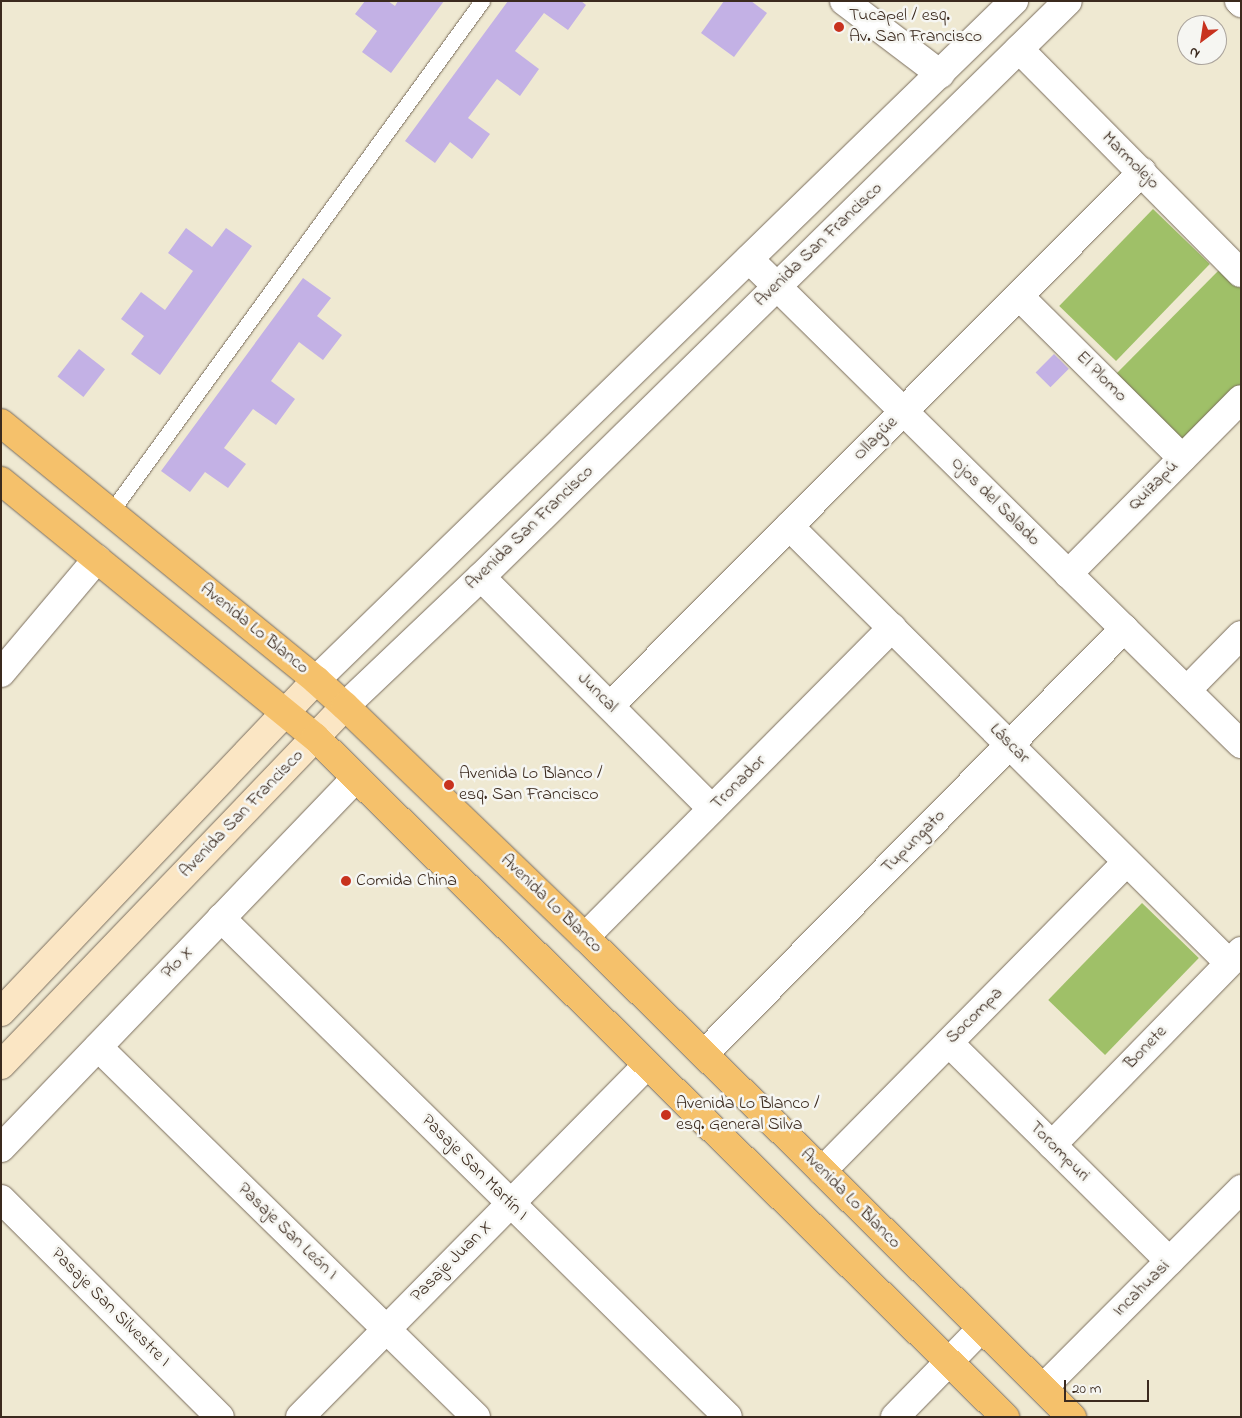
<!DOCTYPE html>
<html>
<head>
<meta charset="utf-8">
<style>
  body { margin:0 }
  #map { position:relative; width:1242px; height:1418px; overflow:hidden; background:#efe9d2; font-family:"Indie Flower",sans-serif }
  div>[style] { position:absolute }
  .green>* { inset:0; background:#9fc068; transform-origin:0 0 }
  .building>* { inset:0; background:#c3b1e5; transform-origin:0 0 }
  .roads { filter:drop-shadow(0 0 1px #7a6d5d) drop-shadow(0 0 1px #7a6d5d) }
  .service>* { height:15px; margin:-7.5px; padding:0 7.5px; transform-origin:7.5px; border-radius:7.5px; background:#fff }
  .minor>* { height:28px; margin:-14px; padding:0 14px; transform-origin:14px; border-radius:14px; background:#fff }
  .tertiary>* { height:28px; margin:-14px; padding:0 14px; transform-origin:14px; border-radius:14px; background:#fff }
  .secondary>* { height:28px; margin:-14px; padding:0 14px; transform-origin:14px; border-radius:14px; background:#fbe6c4 }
  .primary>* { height:28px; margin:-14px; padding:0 14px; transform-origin:14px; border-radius:14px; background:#f5c16b }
  .dots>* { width:14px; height:14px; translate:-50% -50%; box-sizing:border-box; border:2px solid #f6f6f2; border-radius:50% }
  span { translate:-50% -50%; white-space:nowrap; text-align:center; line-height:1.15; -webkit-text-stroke:5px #f6f6f2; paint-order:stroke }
  .poi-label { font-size:18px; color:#3b2a1e }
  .left { translate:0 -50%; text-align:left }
  .street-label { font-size:18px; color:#3b2a1e }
  .frame { position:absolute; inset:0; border:2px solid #3b2a1e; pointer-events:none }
  .north { position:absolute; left:1177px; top:15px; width:50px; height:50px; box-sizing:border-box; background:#f6f6f2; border:1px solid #aba49d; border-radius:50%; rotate:211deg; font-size:14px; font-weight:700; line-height:20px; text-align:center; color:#3b2a1e }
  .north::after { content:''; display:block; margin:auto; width:18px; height:22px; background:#c8321e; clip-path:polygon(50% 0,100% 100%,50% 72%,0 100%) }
  .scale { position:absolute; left:1064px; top:1380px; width:85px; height:22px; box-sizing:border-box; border:2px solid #3b2a1e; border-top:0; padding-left:6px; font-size:15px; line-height:18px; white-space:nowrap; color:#3b2a1e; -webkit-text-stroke:4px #f6f6f2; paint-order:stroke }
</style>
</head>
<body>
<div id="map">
  <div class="green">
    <i style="left:1153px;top:209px;width:79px;height:135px;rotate:44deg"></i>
    <i style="clip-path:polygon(1222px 267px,1241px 286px,1241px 385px,1184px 442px,1116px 374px)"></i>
    <i style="left:1142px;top:903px;width:79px;height:135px;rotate:44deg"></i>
  </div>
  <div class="building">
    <i style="clip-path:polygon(365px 1px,388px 1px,395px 6px,398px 1px,444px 1px,391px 73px,362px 52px,377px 31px,355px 14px)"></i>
    <i style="clip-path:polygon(508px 1px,581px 1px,586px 5px,568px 30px,544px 13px,515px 51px,539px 69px,520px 96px,497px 79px,468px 118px,490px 134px,472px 159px,450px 142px,435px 163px,405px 141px)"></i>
    <i style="clip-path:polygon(724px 1px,751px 1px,767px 13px,734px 57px,701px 33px)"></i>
    <i style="clip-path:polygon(186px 228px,212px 247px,226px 228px,252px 246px,160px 375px,131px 354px,144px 336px,121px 319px,141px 292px,165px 310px,193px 271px,168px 253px)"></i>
    <i style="clip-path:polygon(303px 278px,331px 298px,317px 316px,342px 335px,323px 360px,299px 342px,271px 381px,295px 399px,276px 425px,253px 409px,224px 448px,246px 464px,228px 488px,205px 472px,190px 492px,161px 471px)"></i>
    <i style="left:79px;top:349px;width:33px;height:35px;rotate:38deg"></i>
    <i style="left:1054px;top:354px;width:21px;height:26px;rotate:45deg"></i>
  </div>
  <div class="roads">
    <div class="service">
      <i style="left:110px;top:513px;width:633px;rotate:-54deg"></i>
    </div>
    <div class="minor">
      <i style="left:844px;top:1px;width:121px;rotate:37.2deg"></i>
      <i style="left:1239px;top:1px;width:3px;rotate:45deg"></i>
      <i style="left:1019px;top:49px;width:315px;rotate:45.3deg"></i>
      <i style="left:749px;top:259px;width:691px;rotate:44.59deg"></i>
      <i style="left:1019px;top:296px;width:230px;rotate:44.8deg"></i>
      <i style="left:789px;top:526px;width:620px;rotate:44.8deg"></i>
      <i style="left:1068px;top:574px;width:246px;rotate:-45.3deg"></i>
      <i style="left:481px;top:577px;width:327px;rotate:45.1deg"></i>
      <i style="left:1px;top:673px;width:149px;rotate:-49.9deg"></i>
      <i style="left:1187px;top:690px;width:77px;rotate:-45.5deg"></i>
      <i style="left:610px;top:706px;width:754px;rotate:-45.11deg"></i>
      <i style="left:221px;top:918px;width:711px;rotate:44.54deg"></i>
      <i style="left:585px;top:937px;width:436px;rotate:-45.2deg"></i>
      <i style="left:949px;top:1043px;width:310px;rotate:44.7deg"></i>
      <i style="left:98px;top:1047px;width:529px;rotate:44.39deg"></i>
      <i style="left:704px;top:1054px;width:598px;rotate:-45.34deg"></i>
      <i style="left:1052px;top:1145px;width:271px;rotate:-45.7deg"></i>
      <i style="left:1px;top:1148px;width:513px;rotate:-46.19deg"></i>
      <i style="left:822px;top:1171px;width:434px;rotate:-45.4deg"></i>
      <i style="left:1px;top:1199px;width:309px;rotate:44.9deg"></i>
      <i style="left:1043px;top:1388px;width:281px;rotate:-45.1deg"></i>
      <i style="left:300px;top:1417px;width:494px;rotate:-45.4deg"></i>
      <i style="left:895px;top:1417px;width:124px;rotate:-45.7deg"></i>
    </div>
    <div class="tertiary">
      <i style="left:316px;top:680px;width:974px;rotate:-44.21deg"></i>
      <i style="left:345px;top:706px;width:187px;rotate:-43.5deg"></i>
      <i style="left:481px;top:577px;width:822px;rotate:-44.46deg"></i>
    </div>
    <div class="secondary">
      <i style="left:1px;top:1012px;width:458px;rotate:-46.5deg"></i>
      <i style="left:1px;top:1065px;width:497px;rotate:-46.2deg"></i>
    </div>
    <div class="primary">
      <i style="left:1px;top:423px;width:407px;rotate:39.2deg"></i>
      <i style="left:316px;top:680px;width:39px;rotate:42deg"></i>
      <i style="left:345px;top:706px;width:333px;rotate:43.9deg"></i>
      <i style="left:585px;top:937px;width:684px;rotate:44.59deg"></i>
      <i style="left:1px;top:481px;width:405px;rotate:39.2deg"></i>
      <i style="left:315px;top:737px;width:969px;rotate:44.58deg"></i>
    </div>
  </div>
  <div class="dots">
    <i style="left:839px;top:27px;background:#c8321e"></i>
    <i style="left:449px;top:785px;background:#c8321e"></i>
    <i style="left:346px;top:881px;background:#c8321e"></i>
    <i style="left:666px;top:1115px;background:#c8321e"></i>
  </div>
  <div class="poi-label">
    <span class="left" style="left:849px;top:27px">Tucapel / esq.<br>Av. San Francisco</span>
    <span class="left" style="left:459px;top:785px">Avenida Lo Blanco /<br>esq. San Francisco</span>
    <span class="left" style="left:356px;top:881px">Comida China</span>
    <span class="left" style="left:676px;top:1115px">Avenida Lo Blanco /<br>esq. General Silva</span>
  </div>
  <div class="street-label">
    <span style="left:1130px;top:161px;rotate:45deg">Marmolejo</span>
    <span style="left:819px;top:245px;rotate:-44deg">Avenida San Francisco</span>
    <span style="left:1101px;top:377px;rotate:45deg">El Plomo</span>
    <span style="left:876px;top:439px;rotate:-45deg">Ollagüe</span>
    <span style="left:1154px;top:486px;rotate:-45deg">Quizapú</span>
    <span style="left:995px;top:502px;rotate:45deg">Ojos del Salado</span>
    <span style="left:530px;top:528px;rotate:-44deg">Avenida San Francisco</span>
    <span style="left:254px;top:629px;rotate:39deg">Avenida Lo Blanco</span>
    <span style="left:597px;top:693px;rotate:45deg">Juncal</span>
    <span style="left:1009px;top:744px;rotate:45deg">Láscar</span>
    <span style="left:739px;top:783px;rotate:-45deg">Tronador</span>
    <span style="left:242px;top:814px;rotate:-46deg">Avenida San Francisco</span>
    <span style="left:914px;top:842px;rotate:-45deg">Tupungato</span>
    <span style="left:551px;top:904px;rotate:44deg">Avenida Lo Blanco</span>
    <span style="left:178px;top:963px;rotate:-46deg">Pío X</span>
    <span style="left:975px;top:1016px;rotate:-45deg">Socompa</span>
    <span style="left:1146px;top:1048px;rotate:-46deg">Bonete</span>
    <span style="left:1059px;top:1152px;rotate:45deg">Torompuri</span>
    <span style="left:474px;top:1168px;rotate:45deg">Pasaje San Martín I</span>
    <span style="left:850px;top:1199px;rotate:45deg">Avenida Lo Blanco</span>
    <span style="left:287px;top:1232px;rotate:44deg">Pasaje San León I</span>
    <span style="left:452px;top:1262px;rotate:-45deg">Pasaje Juan X</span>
    <span style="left:1142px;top:1289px;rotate:-45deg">Incahuasi</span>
    <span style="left:110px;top:1308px;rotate:45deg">Pasaje San Silvestre I</span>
  </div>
  <div class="frame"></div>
  <div class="north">N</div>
  <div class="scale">20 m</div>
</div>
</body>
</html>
